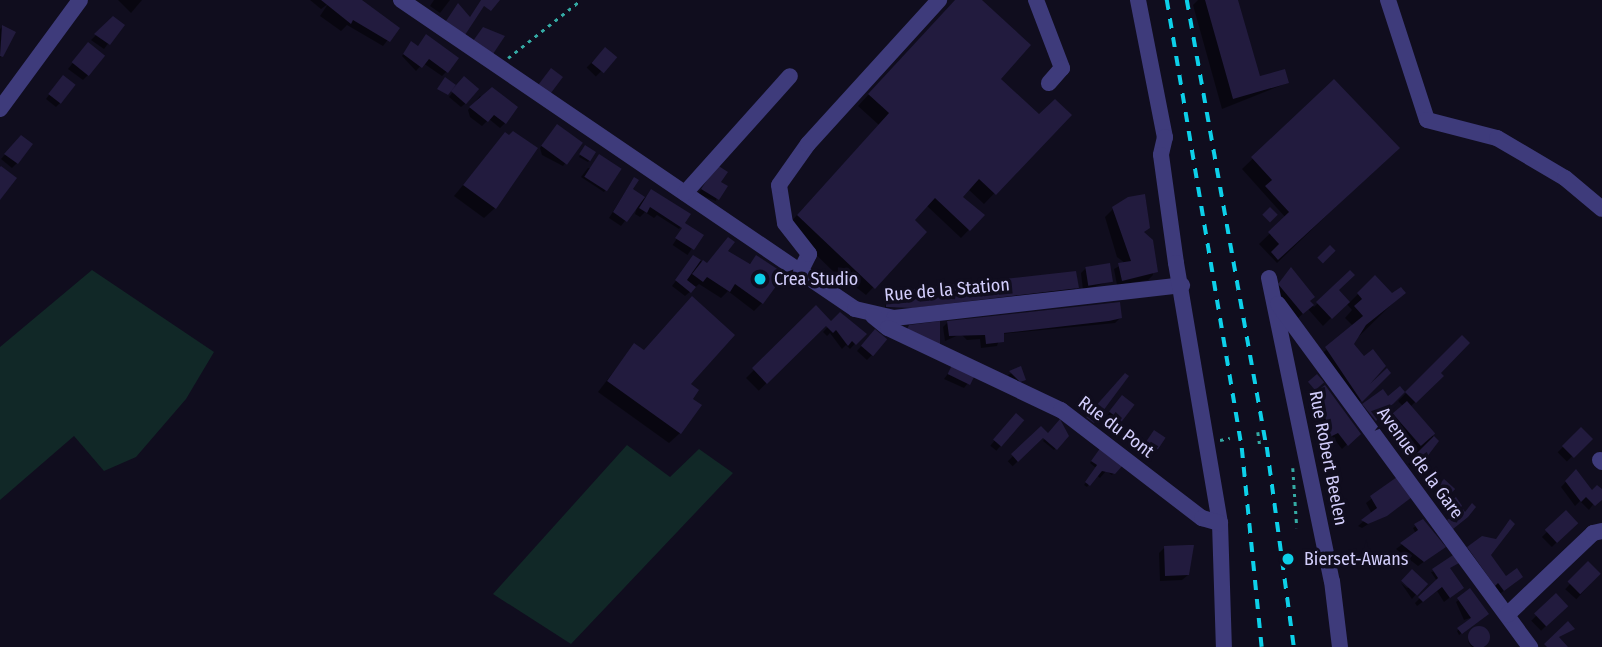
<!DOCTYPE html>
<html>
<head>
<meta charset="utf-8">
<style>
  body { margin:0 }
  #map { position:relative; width:1602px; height:647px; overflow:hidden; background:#100d1e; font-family:"Fira Sans Condensed",sans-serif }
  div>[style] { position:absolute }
  .green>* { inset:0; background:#112827 }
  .shadow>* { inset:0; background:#0007; transform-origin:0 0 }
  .round { border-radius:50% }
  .building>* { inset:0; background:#221b3e; transform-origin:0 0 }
  .path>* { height:2.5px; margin-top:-1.25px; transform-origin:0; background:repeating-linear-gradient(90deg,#34aaa4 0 3.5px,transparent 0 8.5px) }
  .minor>* { height:16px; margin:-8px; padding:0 8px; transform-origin:8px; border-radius:8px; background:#3e3b7b }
  .rail>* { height:3.5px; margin-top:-1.75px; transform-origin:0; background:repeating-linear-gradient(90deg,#0dd0e9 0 10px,transparent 0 19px) }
  .dots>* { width:19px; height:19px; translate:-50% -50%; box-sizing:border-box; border:4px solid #100d1e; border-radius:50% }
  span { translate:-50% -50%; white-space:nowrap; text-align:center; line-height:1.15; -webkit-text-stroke:7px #100d1e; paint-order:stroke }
  .poi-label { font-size:18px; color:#d3cefc }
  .left { translate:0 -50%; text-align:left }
  .street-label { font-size:18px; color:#d3cefc }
</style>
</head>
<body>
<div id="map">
  <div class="green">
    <i style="clip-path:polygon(92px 270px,214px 352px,186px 399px,136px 457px,104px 471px,74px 436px,0 500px,0 347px)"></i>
    <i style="clip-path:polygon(627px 445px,670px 477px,699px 449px,733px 473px,571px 644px,493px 594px)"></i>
  </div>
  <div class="shadow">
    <i style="clip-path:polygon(118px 0,142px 0,131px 13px)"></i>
    <i style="clip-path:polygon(310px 0,359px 0,397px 28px,383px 46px,347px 25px,341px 31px,320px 16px,328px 4px,321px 9px)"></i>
    <i style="clip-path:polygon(434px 0,450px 0,440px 13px,430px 6px)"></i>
    <i style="clip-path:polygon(956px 0,980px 0,998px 79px,1039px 117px,1069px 115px,984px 204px,968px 189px,961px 196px,982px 216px,961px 238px,926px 205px,883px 252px,925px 232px,866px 295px,852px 284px,849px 287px,787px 226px,879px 125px,858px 106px)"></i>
    <i style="clip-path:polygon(1198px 0,1237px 0,1259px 78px,1287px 83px,1222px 109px,1193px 5px)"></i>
    <i style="clip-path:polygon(113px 18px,122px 25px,104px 49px,91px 40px)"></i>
    <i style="clip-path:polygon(2px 27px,13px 32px,0 58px,0 29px)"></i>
    <i style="clip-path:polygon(410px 45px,418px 47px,447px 71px,442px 76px,423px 63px,416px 71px,402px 56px)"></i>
    <i style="left:605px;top:49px;width:13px;height:26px;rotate:45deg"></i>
    <i style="clip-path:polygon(83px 50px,88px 75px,83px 80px,68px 69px)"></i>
    <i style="clip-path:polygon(1334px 81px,1397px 148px,1277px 263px,1259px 244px,1286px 218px,1242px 169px)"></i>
    <i style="clip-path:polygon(58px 83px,61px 102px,56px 107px,46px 99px)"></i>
    <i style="clip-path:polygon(459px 84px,466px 103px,461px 107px,449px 97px)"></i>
    <i style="clip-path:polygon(480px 96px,505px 123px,500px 128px,489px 119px,482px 126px,470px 117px,468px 110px)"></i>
    <i style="clip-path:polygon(555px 128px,580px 143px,563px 166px,542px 155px,540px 148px)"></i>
    <i style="clip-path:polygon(505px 134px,495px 208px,484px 218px,454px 196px)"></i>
    <i style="clip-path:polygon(21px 137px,17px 163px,12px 168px,1px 159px)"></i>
    <i style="clip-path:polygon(583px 150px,594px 153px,588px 162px,579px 157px)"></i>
    <i style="clip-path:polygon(588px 168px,620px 169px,604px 192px,581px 177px)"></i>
    <i style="clip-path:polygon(721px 179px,716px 201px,698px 194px,707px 180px)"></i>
    <i style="clip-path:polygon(632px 181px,631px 190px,644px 199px,651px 191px,688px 214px,679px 229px,657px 215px,654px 218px,645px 212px,640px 217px,635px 214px,638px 204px,621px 226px,609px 218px)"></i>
    <i style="clip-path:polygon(1113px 209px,1143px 233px,1152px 249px,1153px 275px,1148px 280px,1117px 285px,1114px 269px,1125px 263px,1117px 257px,1105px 217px)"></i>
    <i style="left:686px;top:225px;width:18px;height:24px;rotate:34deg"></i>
    <i style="clip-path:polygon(726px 251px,748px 265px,756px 258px,762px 303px,754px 311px,728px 291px,721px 298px,699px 284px,685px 296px,672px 286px,694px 257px,707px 265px)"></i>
    <i style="clip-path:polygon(1086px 268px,1111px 281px,1083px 290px,1081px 273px)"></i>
    <i style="clip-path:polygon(1350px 272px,1337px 290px,1349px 303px,1375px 277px,1393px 303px,1351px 344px,1363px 390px,1389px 373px,1356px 405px,1316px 359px,1353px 326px,1345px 318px,1352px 310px,1346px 303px,1323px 326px,1308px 309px,1298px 318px,1274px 290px,1286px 274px,1314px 307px)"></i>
    <i style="clip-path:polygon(951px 284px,952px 290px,1077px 287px,1072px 292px,885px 308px,887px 293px)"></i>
    <i style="left:816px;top:308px;width:18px;height:99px;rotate:45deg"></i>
    <i style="clip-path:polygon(840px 314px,864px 334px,850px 349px,846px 345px,842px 349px,830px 333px,827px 336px,823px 332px)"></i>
    <i style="clip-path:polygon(1120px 318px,1115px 323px,1001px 334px,997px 346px,981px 348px,980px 339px,967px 340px,961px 334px,945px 341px,943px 327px,948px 322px)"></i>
    <i style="clip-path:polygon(870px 336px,872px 355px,867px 360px,857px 351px)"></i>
    <i style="clip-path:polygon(1462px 338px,1438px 372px,1442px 376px,1410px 407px,1437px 441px,1414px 469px,1408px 464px,1417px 456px,1388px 419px,1403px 406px,1398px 401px)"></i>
    <i style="clip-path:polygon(634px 345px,688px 384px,690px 399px,680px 433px,669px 443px,598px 392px)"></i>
    <i style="clip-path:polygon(953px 367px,973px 377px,964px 388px,944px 379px)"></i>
    <i style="clip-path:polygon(1020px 369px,1022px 381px,1012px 382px,1008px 375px)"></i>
    <i style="clip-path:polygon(1325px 387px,1359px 433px,1342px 449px,1332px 436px,1320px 443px,1320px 419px,1310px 399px)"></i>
    <i style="clip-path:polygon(1117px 403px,1121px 420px,1116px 425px,1106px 417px)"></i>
    <i style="left:1016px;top:415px;width:8px;height:40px;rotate:40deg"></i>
    <i style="clip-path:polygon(1060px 422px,1067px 435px,1054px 450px,1043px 441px)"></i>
    <i style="left:1041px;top:428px;width:7px;height:47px;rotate:45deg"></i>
    <i style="left:1581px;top:429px;width:13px;height:33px;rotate:45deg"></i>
    <i style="clip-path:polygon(1150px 437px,1154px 451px,1149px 456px,1141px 450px)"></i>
    <i style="clip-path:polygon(1099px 451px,1121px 464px,1112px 475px,1106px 471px,1100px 478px,1096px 475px,1087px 487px,1084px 485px,1096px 468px,1090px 463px)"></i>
    <i style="clip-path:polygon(1576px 471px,1591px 492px,1602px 492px,1589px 510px,1580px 501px,1575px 506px,1561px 487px)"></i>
    <i style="clip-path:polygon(1397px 479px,1404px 502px,1362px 528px,1358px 526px,1372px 514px,1366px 503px)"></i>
    <i style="left:1444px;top:482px;width:11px;height:12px;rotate:38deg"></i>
    <i style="left:1566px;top:513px;width:14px;height:34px;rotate:45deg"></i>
    <i style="clip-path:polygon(1423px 521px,1444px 547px,1418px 566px,1396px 549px,1416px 534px,1413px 528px)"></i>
    <i style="clip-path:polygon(1508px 522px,1489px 555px,1506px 578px,1516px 582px,1498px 595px,1463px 553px,1482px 538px,1495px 541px)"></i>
    <i style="clip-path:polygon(1164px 548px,1188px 575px,1182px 580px,1160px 581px,1159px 553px)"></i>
    <i style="left:1588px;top:564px;width:15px;height:34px;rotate:42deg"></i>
    <i style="clip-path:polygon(1448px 569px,1462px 588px,1444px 602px,1437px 591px,1417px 606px,1415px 603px,1437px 581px,1431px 572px)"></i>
    <i style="clip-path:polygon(1401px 583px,1407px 588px,1425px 584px,1412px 599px)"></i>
    <i style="clip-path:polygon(1470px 591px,1485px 616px,1459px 635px,1457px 631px,1473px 617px,1464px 620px,1456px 602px)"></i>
    <i style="left:1556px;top:596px;width:14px;height:35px;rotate:45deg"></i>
    <i class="round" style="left:1468px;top:629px;width:20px;height:20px"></i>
  </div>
  <div class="building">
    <i style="clip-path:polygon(321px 0,362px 0,400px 28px,390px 42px,353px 20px,351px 24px)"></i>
    <i style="clip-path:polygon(481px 0,500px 0,491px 11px,484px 6px,465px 35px,446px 21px,458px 3px,470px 17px)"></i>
    <i style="clip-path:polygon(955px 0,982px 0,1031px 45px,1001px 79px,1039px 114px,1055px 99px,1072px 115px,996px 195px,979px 179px,963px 197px,985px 215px,970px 231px,935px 198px,915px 220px,927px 232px,875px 289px,797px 215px,889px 113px,868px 94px)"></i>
    <i style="clip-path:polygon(1205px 0,1238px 0,1260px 76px,1285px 69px,1289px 83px,1233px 99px)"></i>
    <i style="clip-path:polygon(113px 16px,125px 25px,110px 45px,94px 34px)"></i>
    <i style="clip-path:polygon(2px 25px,16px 32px,3px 57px,0 56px)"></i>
    <i style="clip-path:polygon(483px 27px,505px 36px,493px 54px,473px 41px)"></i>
    <i style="clip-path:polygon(426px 34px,459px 58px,448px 73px,429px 59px,422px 68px,403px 54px,411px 41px,418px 46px)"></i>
    <i style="left:88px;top:42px;width:22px;height:26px;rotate:39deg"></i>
    <i style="left:605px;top:47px;width:16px;height:21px;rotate:40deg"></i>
    <i style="left:551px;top:68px;width:15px;height:21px;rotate:37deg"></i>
    <i style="left:63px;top:75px;width:16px;height:24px;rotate:38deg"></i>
    <i style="left:464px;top:76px;width:20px;height:20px;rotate:41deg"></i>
    <i style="clip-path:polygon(445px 77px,456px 85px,448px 95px,437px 89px)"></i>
    <i style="clip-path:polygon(1334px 79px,1400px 148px,1278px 260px,1271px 252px,1279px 244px,1268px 232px,1289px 212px,1265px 186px,1272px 180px,1251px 157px)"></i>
    <i style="clip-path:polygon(492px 87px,518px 107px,506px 124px,494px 115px,488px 122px,469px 107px)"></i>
    <i style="left:557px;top:124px;width:32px;height:27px;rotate:36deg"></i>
    <i style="clip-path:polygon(513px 131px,538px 148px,496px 209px,463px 185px,505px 132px,509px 135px)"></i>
    <i style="clip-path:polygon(21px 135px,33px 144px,18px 164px,4px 154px)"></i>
    <i style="left:585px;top:145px;width:13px;height:11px;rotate:32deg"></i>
    <i style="left:599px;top:154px;width:27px;height:27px;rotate:33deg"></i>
    <i style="clip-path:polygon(717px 165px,728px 172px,721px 182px,728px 186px,719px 200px,701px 189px)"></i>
    <i style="clip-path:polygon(1px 166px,17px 178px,0 200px,0 167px)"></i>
    <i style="clip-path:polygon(634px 177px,639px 180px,633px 189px,645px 197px,627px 222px,613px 212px)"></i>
    <i style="clip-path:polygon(651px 189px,691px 214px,685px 223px,704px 235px,694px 250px,675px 238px,682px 228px,650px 207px,647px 213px,639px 208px)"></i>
    <i style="clip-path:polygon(1145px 194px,1150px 228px,1144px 232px,1153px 240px,1158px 272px,1122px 281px,1118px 263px,1131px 261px,1112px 207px,1128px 197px)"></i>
    <i style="left:1270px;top:207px;width:11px;height:11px;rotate:45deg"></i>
    <i style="clip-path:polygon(728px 237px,735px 242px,728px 251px,750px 264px,756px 255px,785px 274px,763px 304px,735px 284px,730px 292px,707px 277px,703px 282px,692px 274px,703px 260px,707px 263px)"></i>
    <i style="left:1330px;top:245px;width:8px;height:18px;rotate:45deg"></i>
    <i style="clip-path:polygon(693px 255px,701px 260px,687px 280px,696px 287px,691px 293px,675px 280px)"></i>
    <i style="left:1110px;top:263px;width:19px;height:25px;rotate:81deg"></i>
    <i style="clip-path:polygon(1291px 267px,1315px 297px,1310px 301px,1314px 305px,1303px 314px,1278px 284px)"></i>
    <i style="clip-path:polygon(1350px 270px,1355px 275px,1339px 290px,1350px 302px,1332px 319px,1316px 302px)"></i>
    <i style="clip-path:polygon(1076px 271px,1079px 288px,913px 308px,886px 307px,886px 292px)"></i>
    <i style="clip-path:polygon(1375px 275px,1392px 293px,1401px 287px,1406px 293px,1366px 325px,1354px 344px,1364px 356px,1373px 349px,1386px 366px,1370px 384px,1387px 368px,1391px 373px,1362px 402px,1325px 347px,1363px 316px,1354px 306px,1362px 299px,1357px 293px)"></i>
    <i style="clip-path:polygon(692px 296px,735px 335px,691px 384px,699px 390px,693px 399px,702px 405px,681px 434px,607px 381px,634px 343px,644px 350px)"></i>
    <i style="clip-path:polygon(1120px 302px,1122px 318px,1109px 321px,1004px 333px,1004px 342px,986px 344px,985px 335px,949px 336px,947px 321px)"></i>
    <i style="clip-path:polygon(816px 305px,831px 321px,840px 312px,867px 334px,856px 345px,852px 341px,848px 346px,836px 330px,833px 333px,826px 326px,767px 384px,752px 368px)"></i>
    <i style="clip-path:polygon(940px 321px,940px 347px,906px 332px,909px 325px)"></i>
    <i style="left:875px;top:329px;width:16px;height:22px;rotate:40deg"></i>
    <i style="clip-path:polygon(1462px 335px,1470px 343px,1441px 373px,1444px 376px,1416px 403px,1405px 392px,1376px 421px,1362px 404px,1383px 389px,1388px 396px,1400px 386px,1405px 392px)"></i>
    <i style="left:952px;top:365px;width:25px;height:10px;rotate:26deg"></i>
    <i style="clip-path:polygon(1021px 366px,1026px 380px,1020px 382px,1009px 371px)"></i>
    <i style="clip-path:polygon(1125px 373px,1129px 376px,1094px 423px,1086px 417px)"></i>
    <i style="left:1317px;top:374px;width:11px;height:12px;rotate:49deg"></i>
    <i style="clip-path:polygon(1325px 385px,1361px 434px,1348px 446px,1338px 433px,1324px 440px,1321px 436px,1327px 431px,1322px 424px,1326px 420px,1314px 393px)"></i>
    <i style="left:1122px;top:395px;width:16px;height:21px;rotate:38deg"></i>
    <i style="left:1407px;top:401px;width:43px;height:19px;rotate:49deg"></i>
    <i style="left:1016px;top:413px;width:11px;height:35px;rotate:41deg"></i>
    <i style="clip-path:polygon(1060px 419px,1069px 436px,1057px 450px,1043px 438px,1018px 462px,1011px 454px,1041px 426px,1048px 433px)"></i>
    <i style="left:1581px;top:427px;width:17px;height:27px;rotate:45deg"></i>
    <i style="left:1154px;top:430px;width:14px;height:17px;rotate:34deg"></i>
    <i style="clip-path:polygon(1434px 436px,1439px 441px,1420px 466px,1412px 458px)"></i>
    <i style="clip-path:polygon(1101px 447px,1124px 464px,1115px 474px,1102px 471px,1090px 486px,1085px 482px,1097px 465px,1091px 461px)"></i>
    <i style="clip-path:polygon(1576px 469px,1592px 490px,1597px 485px,1602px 489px,1602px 500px,1595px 506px,1586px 497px,1581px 502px,1565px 481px)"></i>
    <i style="clip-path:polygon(1397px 477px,1412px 497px,1387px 516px,1368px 524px,1361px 520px,1377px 508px,1370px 496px)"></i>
    <i style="left:1444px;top:479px;width:15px;height:11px;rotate:42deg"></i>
    <i style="left:1456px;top:497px;width:11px;height:14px;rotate:56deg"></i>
    <i style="clip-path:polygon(1472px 503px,1476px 507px,1468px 517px,1453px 529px,1447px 520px,1463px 509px,1465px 512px)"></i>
    <i style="left:1566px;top:510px;width:18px;height:29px;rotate:47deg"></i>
    <i style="clip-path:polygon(1423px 519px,1446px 547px,1424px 562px,1400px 543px,1418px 530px,1414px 524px)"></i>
    <i style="clip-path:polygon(1510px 519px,1515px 524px,1491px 555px,1506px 576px,1517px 568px,1523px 577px,1504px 591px,1498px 583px,1495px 586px,1467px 547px,1482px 536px,1496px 539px)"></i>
    <i style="clip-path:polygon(1188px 545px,1194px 545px,1189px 575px,1165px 576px,1164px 546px)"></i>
    <i style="clip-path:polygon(1453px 555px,1459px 563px,1450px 568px,1464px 588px,1450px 598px,1442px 587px,1423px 602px,1418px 597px,1438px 578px,1432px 569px)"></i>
    <i style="left:1588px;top:561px;width:18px;height:29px;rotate:45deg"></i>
    <i style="left:1412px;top:569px;width:22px;height:16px;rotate:43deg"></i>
    <i style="clip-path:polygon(1470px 588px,1489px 614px,1462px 634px,1457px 628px,1471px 618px,1457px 598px)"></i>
    <i style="left:1556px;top:593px;width:18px;height:30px;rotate:47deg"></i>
    <i style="clip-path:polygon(1568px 621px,1575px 629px,1559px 637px,1568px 647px,1547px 647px,1544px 644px)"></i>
    <i class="round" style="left:1468px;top:626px;width:22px;height:22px"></i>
  </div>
  <div class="path">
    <i style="left:508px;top:58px;width:93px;rotate:-38.5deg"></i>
    <i style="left:1258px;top:432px;width:15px;rotate:82deg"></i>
    <i style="left:1220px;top:440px;width:10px;rotate:-11deg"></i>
    <i style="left:1293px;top:468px;width:60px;rotate:86.2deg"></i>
  </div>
  <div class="minor">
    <i style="left:401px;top:0;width:549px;rotate:34.24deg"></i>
    <i style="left:855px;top:309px;width:40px;rotate:13deg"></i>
    <i style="left:894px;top:318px;width:290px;rotate:-6.5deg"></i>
    <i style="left:1036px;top:0;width:73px;rotate:69.1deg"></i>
    <i style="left:1062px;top:68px;width:20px;rotate:131deg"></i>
    <i style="left:1138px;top:0;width:140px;rotate:78.9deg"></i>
    <i style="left:1165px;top:137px;width:18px;rotate:103deg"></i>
    <i style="left:1161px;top:155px;width:109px;rotate:82.1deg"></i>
    <i style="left:1176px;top:263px;width:264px;rotate:80.4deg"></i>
    <i style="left:1220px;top:523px;width:124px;rotate:88.2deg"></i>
    <i style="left:1388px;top:0;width:126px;rotate:72deg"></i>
    <i style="left:1427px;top:120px;width:72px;rotate:14.4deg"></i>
    <i style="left:1497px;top:138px;width:79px;rotate:30.5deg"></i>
    <i style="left:1565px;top:178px;width:48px;rotate:40deg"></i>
    <i style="left:0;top:109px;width:135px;rotate:-53.7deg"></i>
    <i style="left:685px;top:193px;width:157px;rotate:-48.1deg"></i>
    <i style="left:800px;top:272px;width:20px;rotate:-63deg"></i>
    <i style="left:809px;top:254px;width:39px;rotate:-128deg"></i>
    <i style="left:785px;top:223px;width:38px;rotate:-99deg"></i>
    <i style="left:779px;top:185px;width:50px;rotate:-54.7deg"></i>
    <i style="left:808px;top:144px;width:195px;rotate:-47.7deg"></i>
    <i style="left:1269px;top:278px;width:309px;rotate:78.3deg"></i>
    <i style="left:1332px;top:581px;width:66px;rotate:83.1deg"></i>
    <i style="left:1278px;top:304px;width:426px;rotate:53.7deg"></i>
    <i style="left:873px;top:316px;width:19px;rotate:39deg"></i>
    <i style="left:888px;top:328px;width:191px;rotate:25.4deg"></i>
    <i style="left:1061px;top:410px;width:178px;rotate:37.5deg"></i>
    <i style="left:1202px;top:518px;width:19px;rotate:16deg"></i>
    <i style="left:1600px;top:460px;width:3px;rotate:45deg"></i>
    <i style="left:1507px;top:615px;width:119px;rotate:-43.6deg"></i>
    <i style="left:1593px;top:533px;width:9px;rotate:-13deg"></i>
  </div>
  <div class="rail">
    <i style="left:1167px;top:0;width:454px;rotate:80.5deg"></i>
    <i style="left:1242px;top:448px;width:200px;rotate:84.3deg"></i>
    <i style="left:1187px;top:0;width:454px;rotate:79.9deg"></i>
    <i style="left:1267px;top:447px;width:202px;rotate:82.3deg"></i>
  </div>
  <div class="dots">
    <i style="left:760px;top:279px;background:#0dd0e9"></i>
    <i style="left:1288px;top:559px;background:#0dd0e9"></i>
  </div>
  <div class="poi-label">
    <span class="left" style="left:774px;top:279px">Crea Studio</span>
    <span class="left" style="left:1304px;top:559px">Bierset-Awans</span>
  </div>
  <div class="street-label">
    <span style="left:947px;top:290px;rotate:-5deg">Rue de la Station</span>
    <span style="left:1116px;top:427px;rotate:37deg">Rue du Pont</span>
    <span style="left:1328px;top:458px;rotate:79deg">Rue Robert Beelen</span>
    <span style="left:1420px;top:463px;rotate:54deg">Avenue de la Gare</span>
  </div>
</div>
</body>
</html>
